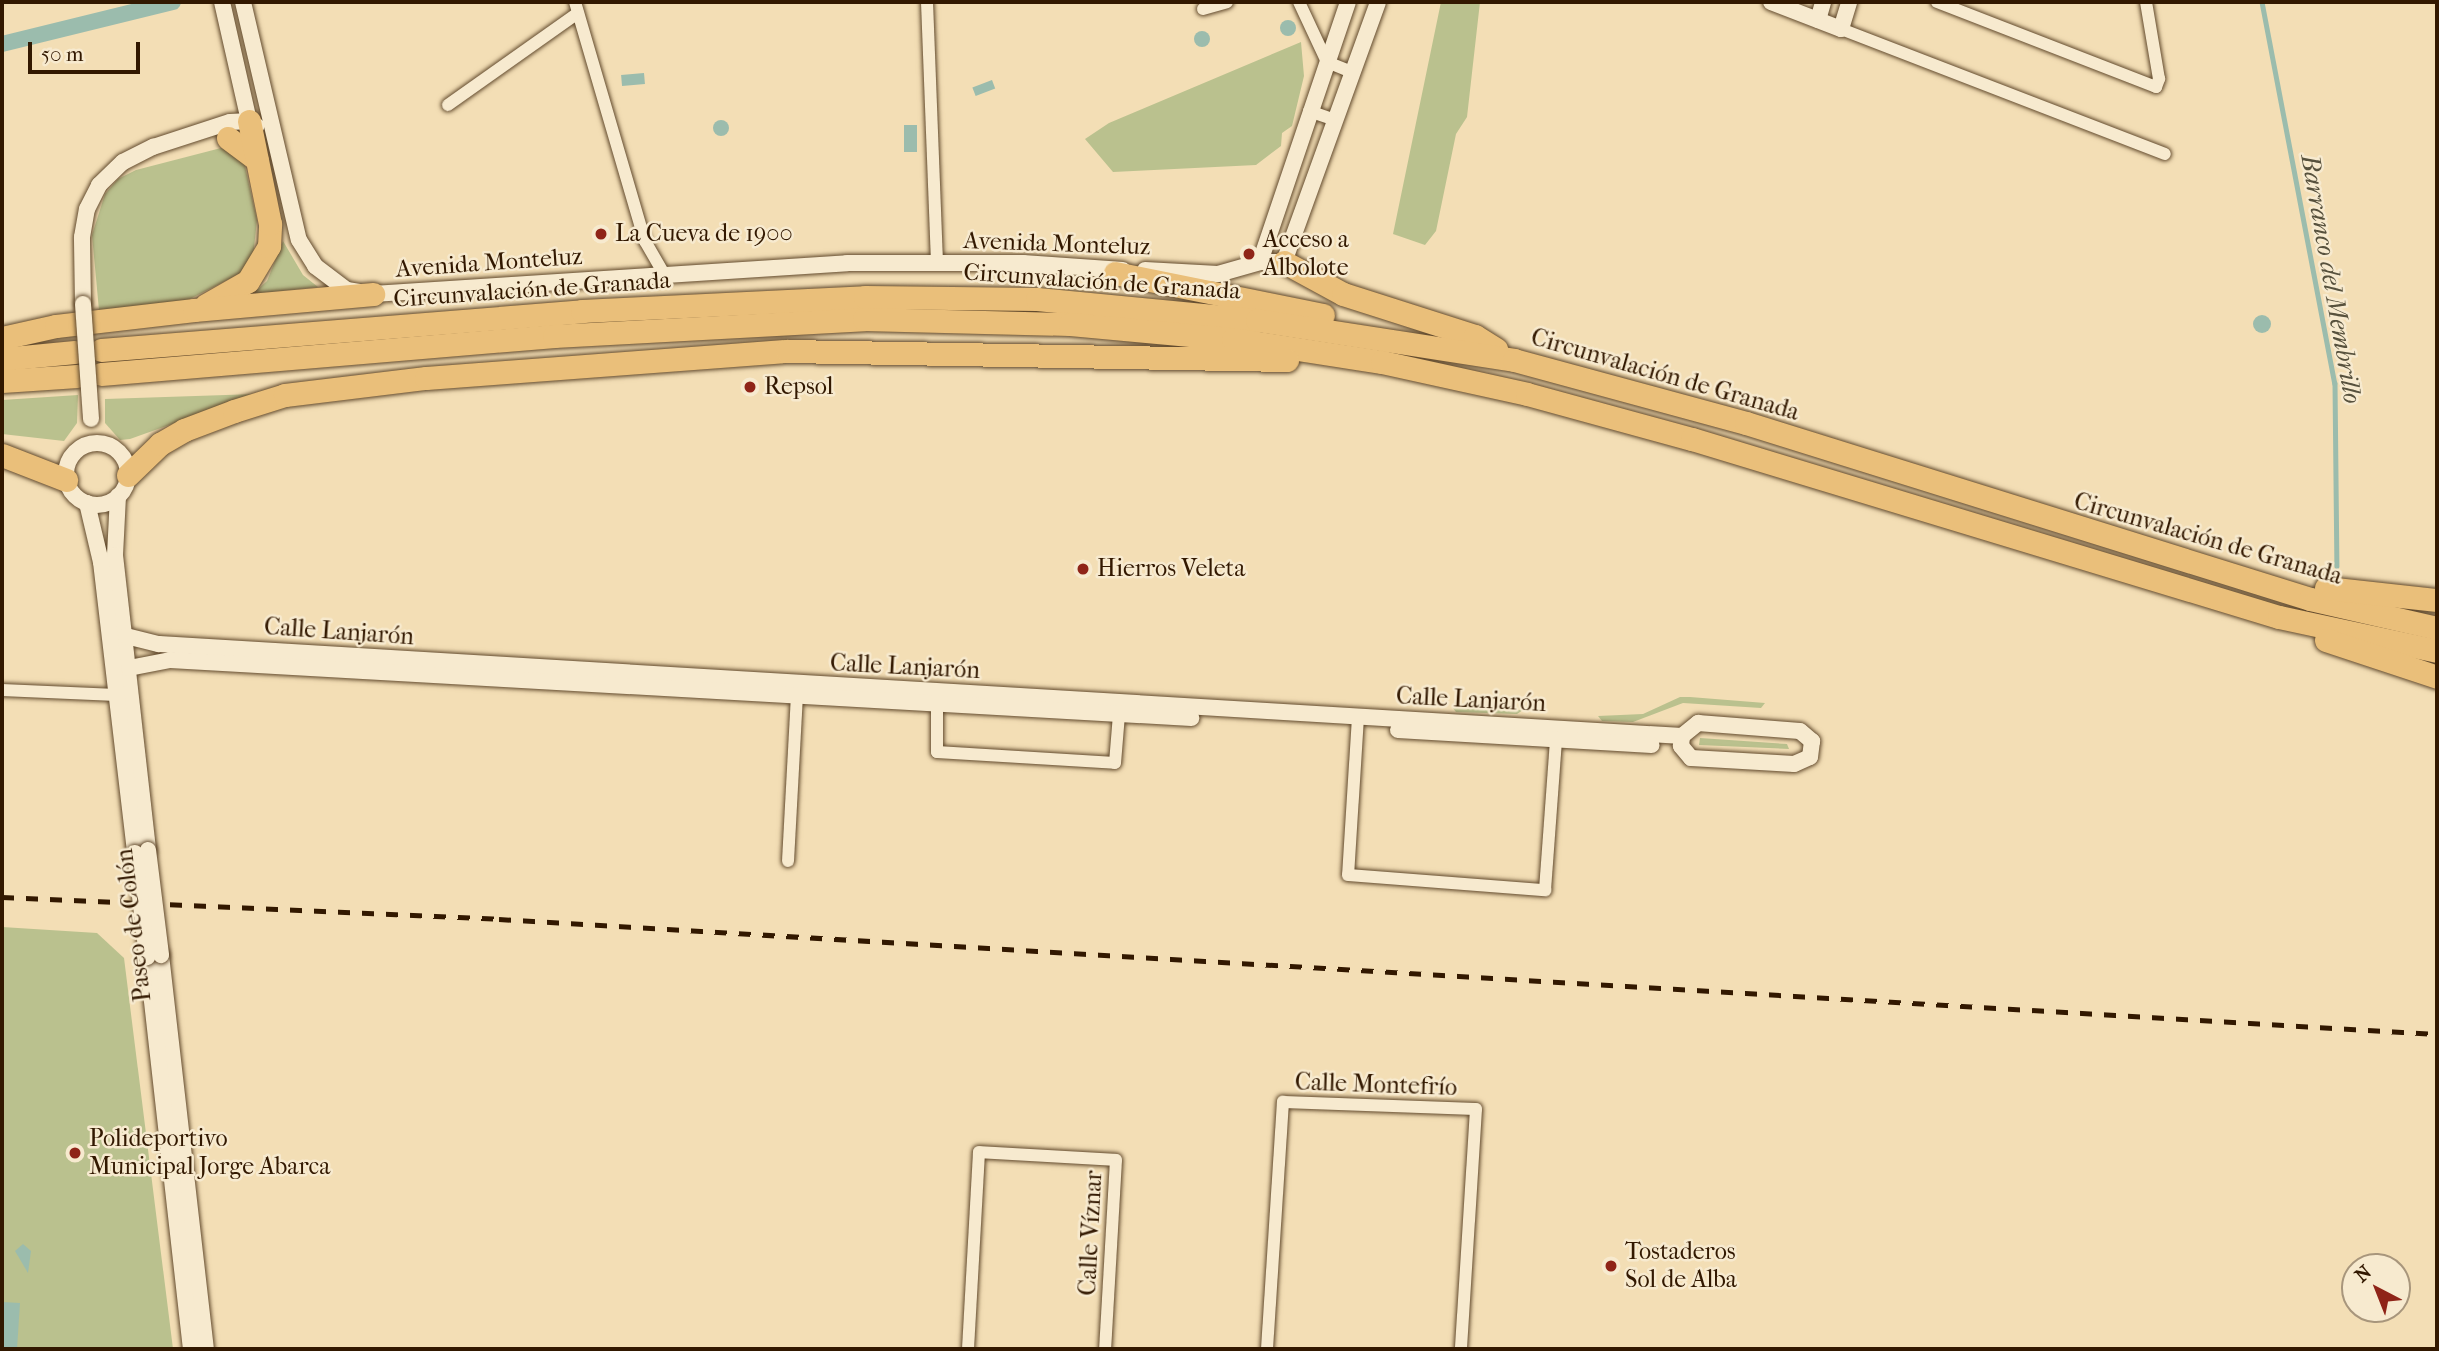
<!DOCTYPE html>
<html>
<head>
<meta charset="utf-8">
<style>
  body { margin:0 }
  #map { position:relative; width:2439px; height:1351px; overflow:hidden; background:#f3deb5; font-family:"IM FELL French Canon",serif }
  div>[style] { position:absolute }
  .green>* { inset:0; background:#bac18e }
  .water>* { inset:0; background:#9bbcad; transform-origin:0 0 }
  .round { border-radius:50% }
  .stream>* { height:4.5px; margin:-2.25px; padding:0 2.25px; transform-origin:2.25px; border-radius:2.25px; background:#9bbcad }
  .canal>* { height:16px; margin:-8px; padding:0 8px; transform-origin:8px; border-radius:8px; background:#9bbcad }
  .roads { filter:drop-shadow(0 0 2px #624a2d) drop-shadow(0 0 2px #624a2d) }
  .minor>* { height:12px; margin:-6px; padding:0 6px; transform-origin:6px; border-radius:6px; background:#f7eacf }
  .tertiary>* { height:16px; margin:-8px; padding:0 8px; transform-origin:8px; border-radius:8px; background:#f7eacf }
  .tertiary>.ring { margin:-8px; padding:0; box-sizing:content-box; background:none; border:16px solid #f7eacf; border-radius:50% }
  .motorway>* { height:23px; margin:-11.5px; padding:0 11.5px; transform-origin:11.5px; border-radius:11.5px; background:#eabf7a }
  .rail>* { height:4.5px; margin-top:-2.25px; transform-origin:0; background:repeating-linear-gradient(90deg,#321800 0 12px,transparent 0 24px) }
  .bridges { filter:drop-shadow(0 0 2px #624a2d) drop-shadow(0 0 2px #624a2d) }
  .tertiary-bridge>* { height:16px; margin:-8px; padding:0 8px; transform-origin:8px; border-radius:8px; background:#f7eacf }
  .dots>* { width:19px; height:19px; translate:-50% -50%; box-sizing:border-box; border:4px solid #f7eacf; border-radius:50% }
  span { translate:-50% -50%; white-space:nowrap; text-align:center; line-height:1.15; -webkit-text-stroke:5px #f7eacf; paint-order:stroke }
  .poi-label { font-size:24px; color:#321800 }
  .left { translate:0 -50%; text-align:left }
  .street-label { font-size:24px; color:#321800 }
  .water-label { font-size:26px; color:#57513d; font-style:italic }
  .frame { position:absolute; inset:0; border:4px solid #321800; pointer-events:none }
  .north { position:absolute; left:2341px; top:1253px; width:70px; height:70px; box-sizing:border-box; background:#f7eacf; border:2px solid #a8967c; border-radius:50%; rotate:318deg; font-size:19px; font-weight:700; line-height:28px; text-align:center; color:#321800 }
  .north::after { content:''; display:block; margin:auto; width:24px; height:32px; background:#8f2418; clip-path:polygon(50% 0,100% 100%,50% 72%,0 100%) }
  .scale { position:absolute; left:28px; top:42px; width:112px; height:32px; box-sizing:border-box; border:4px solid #321800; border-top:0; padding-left:9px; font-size:21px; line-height:24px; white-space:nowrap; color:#321800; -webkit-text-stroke:5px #f7eacf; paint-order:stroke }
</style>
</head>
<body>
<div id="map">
  <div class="green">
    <i style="clip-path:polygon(1441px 2px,1480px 2px,1467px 117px,1456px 134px,1436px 231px,1425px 245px,1393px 234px)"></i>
    <i style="clip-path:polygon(1301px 42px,1304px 76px,1292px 126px,1282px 133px,1281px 146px,1256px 165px,1113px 172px,1085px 139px,1109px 123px)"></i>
    <i style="clip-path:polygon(221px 148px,236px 152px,244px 162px,257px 220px,253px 257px,241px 273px,184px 302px,99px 310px,92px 235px,105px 194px,118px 179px,136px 170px)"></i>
    <i style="clip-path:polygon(283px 241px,303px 275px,318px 287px,253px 294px,267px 281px)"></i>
    <i style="clip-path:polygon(256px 394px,130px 439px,120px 440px,105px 423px,105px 399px)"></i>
    <i style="clip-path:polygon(78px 395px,77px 423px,64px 441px,2px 434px,2px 400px)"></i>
    <i style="clip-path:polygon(1680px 697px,1690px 697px,1765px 703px,1761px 708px,1683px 703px,1633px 722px,1602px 721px,1598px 716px,1643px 714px)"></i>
    <i style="clip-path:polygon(1452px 707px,1523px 710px,1517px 714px,1456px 712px)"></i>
    <i style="clip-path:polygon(1700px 738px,1787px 744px,1789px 749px,1699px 745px)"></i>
    <i style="clip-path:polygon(2px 927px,97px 933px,124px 958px,173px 1349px,2px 1349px)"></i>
  </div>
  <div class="water">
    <i class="round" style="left:1280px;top:20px;width:16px;height:16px"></i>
    <i class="round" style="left:1194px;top:31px;width:16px;height:16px"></i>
    <i style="left:644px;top:73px;width:11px;height:23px;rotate:85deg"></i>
    <i style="left:992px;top:80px;width:9px;height:21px;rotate:69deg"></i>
    <i class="round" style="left:713px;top:120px;width:16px;height:16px"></i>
    <i style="left:904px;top:125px;width:13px;height:27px"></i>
    <i class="round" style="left:2253px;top:315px;width:18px;height:18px"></i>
    <i style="clip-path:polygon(23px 1244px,31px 1251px,28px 1273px,15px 1251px)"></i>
    <i style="clip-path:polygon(2px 1302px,20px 1303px,17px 1349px,2px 1349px)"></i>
  </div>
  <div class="stream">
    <i style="left:2262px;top:2px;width:388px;rotate:79.2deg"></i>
    <i style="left:2335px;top:383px;width:183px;rotate:89.4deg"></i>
  </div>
  <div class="canal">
    <i style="left:2px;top:44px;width:176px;rotate:-13.8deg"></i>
  </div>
  <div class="roads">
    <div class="minor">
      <i style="left:575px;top:2px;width:249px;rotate:73.7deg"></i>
      <i style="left:645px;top:241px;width:36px;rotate:60deg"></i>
      <i style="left:927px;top:2px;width:261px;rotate:87.8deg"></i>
      <i style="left:1299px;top:2px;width:66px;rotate:65deg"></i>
      <i style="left:1327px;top:62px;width:27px;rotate:22deg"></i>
      <i style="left:1937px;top:2px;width:235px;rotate:21.2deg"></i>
      <i style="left:2156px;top:87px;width:9px;rotate:-69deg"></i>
      <i style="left:2159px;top:79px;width:78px;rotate:-99.6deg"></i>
      <i style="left:1203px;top:9px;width:25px;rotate:-16deg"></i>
      <i style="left:1841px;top:29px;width:347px;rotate:21.1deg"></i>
      <i style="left:448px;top:105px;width:159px;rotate:-35.3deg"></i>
      <i style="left:1309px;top:111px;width:28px;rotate:19deg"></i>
      <i style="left:2px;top:690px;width:114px;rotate:2.5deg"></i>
      <i style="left:937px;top:705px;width:47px;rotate:90deg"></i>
      <i style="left:937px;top:752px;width:178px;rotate:3.5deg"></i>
      <i style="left:1115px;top:763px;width:49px;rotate:-85.3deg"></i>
      <i style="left:1358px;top:717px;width:158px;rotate:93.6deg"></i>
      <i style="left:1348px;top:875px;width:198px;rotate:4.4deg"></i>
      <i style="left:1545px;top:890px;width:150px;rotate:-85.8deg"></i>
      <i style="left:788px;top:861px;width:166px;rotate:-86.9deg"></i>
      <i style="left:968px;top:1349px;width:197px;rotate:-86.8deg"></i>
      <i style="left:979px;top:1152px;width:137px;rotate:3.3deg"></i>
      <i style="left:1116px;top:1160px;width:189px;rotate:93.3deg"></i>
      <i style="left:1267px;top:1349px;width:248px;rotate:-86.3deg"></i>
      <i style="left:1283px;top:1102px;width:193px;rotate:2.1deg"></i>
      <i style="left:1476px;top:1109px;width:240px;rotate:93.6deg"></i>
    </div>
    <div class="tertiary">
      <i style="left:222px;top:2px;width:122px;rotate:77.2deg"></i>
      <i style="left:243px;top:2px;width:244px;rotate:76.8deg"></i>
      <i style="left:299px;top:240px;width:31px;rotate:58deg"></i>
      <i style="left:315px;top:266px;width:40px;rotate:37deg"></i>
      <i style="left:347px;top:290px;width:26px;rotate:9deg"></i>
      <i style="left:373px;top:294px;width:475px;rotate:-3.7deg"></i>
      <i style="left:847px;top:263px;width:176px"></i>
      <i style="left:1023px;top:263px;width:100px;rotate:4deg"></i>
      <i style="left:1771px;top:2px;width:75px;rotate:21.1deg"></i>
      <i style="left:1841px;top:29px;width:28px;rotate:-73deg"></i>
      <i style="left:1818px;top:20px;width:19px;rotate:-74deg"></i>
      <i style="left:1260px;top:262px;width:274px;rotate:-71.3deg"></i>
      <i style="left:1145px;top:270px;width:73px;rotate:3.1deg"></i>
      <i style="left:1218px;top:274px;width:44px;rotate:-15.9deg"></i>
      <i style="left:1260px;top:262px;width:24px"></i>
      <i style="left:1284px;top:262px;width:276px;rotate:-70.1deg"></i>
      <i style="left:83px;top:304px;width:67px;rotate:-90.9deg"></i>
      <i style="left:82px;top:237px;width:28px;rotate:-80deg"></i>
      <i style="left:87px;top:209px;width:27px;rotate:-63deg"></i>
      <i style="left:99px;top:185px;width:33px;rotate:-44deg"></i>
      <i style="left:123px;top:162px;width:34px;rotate:-27deg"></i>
      <i style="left:153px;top:147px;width:81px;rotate:-18deg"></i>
      <i style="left:230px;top:122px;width:19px;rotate:-3deg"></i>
      <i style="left:249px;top:121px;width:9px;rotate:32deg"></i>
      <i class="ring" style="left:66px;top:443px;width:46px;height:46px"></i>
      <i style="left:118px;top:496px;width:59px;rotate:92.9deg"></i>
      <i style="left:115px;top:555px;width:297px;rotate:83.6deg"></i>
      <i style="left:87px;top:503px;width:61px;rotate:76.7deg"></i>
      <i style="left:101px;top:562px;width:293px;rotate:83.3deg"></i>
      <i style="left:126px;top:636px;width:34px;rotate:14deg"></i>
      <i style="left:159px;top:644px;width:1526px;rotate:3.46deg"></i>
      <i style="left:1682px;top:736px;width:21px;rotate:-39deg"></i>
      <i style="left:1698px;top:723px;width:102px;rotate:4.5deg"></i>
      <i style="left:1800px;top:731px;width:16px;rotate:40deg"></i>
      <i style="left:1812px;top:741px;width:16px;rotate:97deg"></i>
      <i style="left:1810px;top:757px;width:17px;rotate:156deg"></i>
      <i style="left:1794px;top:764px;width:103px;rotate:-176.7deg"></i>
      <i style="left:1691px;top:758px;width:16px;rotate:-130deg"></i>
      <i style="left:1681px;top:746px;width:10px;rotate:-84deg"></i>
      <i style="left:129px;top:668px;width:42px;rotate:-11deg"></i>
      <i style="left:170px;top:660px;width:1023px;rotate:3.25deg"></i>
      <i style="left:1398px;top:730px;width:254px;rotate:3.4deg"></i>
      <i style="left:161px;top:955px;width:397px;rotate:83.5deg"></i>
      <i style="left:147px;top:957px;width:394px;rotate:83.6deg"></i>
    </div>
    <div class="motorway">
      <i style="left:228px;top:138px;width:36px;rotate:37deg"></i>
      <i style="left:1284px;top:262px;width:67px;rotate:28.5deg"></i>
      <i style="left:1343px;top:294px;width:139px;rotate:17.7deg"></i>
      <i style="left:1475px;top:336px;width:25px;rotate:32deg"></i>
      <i style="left:1115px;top:273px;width:212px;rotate:11.4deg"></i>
      <i style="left:206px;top:305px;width:48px;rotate:-29.7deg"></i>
      <i style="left:248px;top:281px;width:41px;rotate:-59deg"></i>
      <i style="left:269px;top:246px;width:22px;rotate:-87deg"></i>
      <i style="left:270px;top:224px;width:105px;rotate:-101.5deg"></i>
      <i style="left:2px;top:338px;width:55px;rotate:-12.5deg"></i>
      <i style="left:56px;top:326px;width:139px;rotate:-6.6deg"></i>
      <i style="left:194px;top:310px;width:180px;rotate:-5.1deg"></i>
      <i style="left:101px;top:350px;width:483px;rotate:-4.6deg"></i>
      <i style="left:582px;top:311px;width:283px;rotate:-2.8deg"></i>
      <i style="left:865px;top:297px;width:172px;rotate:0.7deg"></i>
      <i style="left:1037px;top:299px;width:221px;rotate:5.5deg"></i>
      <i style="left:1257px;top:320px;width:260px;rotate:8.8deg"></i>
      <i style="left:1514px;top:360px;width:240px;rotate:15.2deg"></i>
      <i style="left:1746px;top:423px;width:591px;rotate:17.33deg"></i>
      <i style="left:2310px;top:599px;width:130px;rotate:12.9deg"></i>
      <i style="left:2px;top:359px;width:73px;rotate:-5.5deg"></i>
      <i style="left:101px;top:374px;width:455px;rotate:-4.8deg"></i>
      <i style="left:554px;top:336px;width:310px;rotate:-3.1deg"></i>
      <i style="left:864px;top:319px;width:206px;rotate:1.4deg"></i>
      <i style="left:1070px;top:324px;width:164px;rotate:5.3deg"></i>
      <i style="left:1233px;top:339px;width:151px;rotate:8.8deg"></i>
      <i style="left:1382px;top:362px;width:148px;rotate:12.4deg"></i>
      <i style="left:1527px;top:394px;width:171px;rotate:15.3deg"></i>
      <i style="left:1692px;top:439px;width:613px;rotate:16.87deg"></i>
      <i style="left:2279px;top:617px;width:162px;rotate:12.1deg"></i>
      <i style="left:2px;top:381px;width:75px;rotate:-3.8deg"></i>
      <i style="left:2px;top:455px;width:69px;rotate:21.3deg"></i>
      <i style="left:128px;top:475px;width:45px;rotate:-44.1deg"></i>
      <i style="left:160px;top:444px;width:28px;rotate:-30deg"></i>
      <i style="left:184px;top:430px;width:53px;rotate:-20.8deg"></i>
      <i style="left:234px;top:411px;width:53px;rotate:-17.4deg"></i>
      <i style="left:285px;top:395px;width:142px;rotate:-6.9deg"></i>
      <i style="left:426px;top:378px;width:362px;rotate:-4.3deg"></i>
      <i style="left:787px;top:351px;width:500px;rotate:1.03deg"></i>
      <i style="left:2326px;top:588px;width:112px;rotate:6.2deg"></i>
      <i style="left:2326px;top:640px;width:117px;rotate:18.4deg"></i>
    </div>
  </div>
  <div class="rail">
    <i style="left:2px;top:897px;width:497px;rotate:2.5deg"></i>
    <i style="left:499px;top:919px;width:1941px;rotate:3.4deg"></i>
  </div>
  <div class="bridges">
    <div class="tertiary-bridge">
      <i style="left:83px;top:304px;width:115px;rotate:86deg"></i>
      <i style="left:148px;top:850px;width:106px;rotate:82.9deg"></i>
      <i style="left:135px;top:853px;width:105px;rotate:83.4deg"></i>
    </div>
  </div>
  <div class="dots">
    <i style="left:601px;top:234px;background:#8f2418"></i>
    <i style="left:1249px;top:254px;background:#8f2418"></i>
    <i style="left:750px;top:387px;background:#8f2418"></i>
    <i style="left:1083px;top:569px;background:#8f2418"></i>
    <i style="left:75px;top:1153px;background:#8f2418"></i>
    <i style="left:1611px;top:1266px;background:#8f2418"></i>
  </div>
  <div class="poi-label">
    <span class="left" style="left:615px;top:234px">La Cueva de 1900</span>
    <span class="left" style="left:1263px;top:254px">Acceso a<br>Albolote</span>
    <span class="left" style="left:764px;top:387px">Repsol</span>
    <span class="left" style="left:1097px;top:569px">Hierros Veleta</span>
    <span class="left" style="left:89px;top:1153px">Polideportivo<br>Municipal Jorge Abarca</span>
    <span class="left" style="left:1625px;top:1266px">Tostaderos<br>Sol de Alba</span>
  </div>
  <div class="street-label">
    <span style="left:1057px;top:244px;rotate:2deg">Avenida Monteluz</span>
    <span style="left:489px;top:263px;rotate:-4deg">Avenida Monteluz</span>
    <span style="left:1102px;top:282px;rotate:4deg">Circunvalación de Granada</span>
    <span style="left:532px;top:290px;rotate:-4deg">Circunvalación de Granada</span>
    <span style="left:1665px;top:375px;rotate:16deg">Circunvalación de Granada</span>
    <span style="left:2208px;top:539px;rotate:16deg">Circunvalación de Granada</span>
    <span style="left:339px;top:632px;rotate:4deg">Calle Lanjarón</span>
    <span style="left:905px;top:667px;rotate:3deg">Calle Lanjarón</span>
    <span style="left:1471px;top:700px;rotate:3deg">Calle Lanjarón</span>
    <span style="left:134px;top:925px;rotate:-97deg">Paseo de Colón</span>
    <span style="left:1376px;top:1085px;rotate:2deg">Calle Montefrío</span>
    <span style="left:1091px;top:1233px;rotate:-87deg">Calle Víznar</span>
  </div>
  <div class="water-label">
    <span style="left:2331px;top:279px;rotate:80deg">Barranco del Membrillo</span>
  </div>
  <div class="frame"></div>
  <div class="north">N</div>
  <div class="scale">50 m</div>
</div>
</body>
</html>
